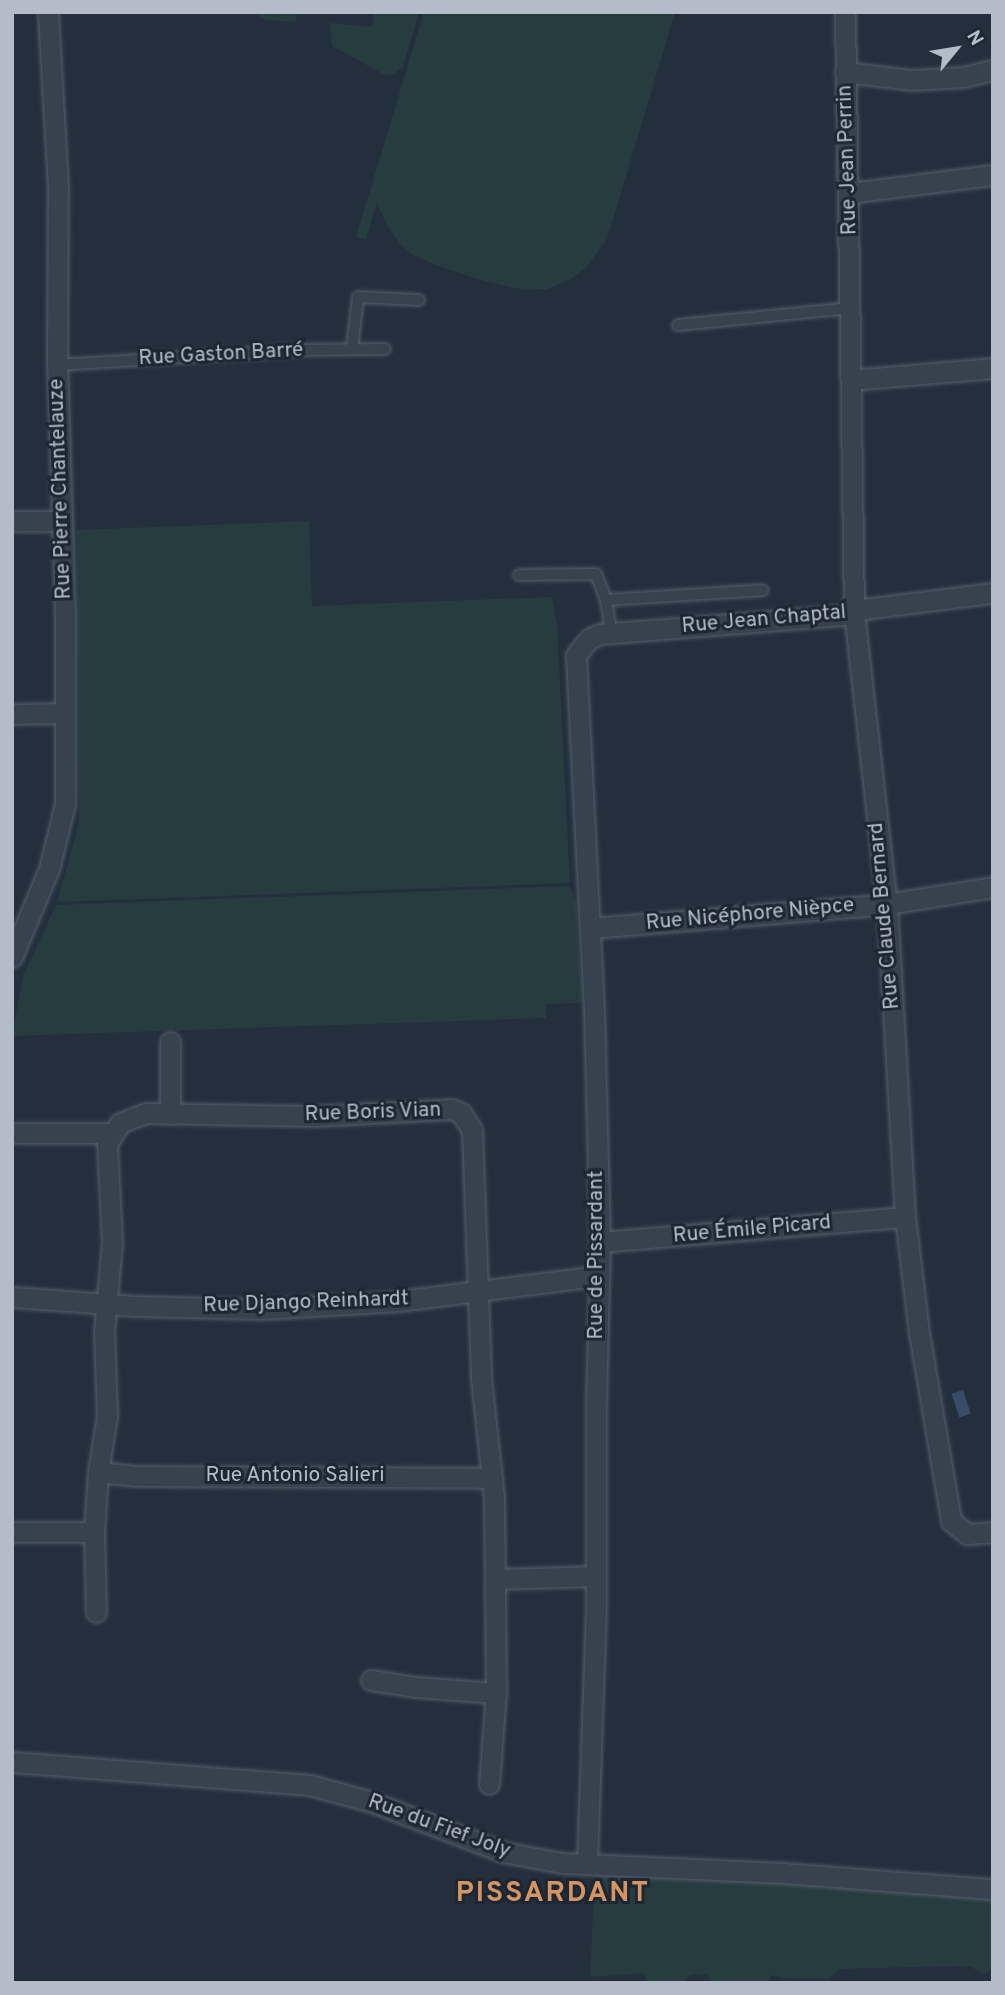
<!DOCTYPE html>
<html>
<head>
<meta charset="utf-8">
<style>
  body { margin:0 }
  #map { position:relative; width:1005px; height:1995px; overflow:hidden; background:#242f3e; font-family:Overpass,sans-serif }
  div>[style] { position:absolute }
  .green>* { inset:0; background:#263c3f }
  .water>* { inset:0; background:#394c67; transform-origin:0 0 }
  .roads { filter:drop-shadow(0 0 2px #565f6c) drop-shadow(0 0 2px #565f6c) }
  .lane>* { height:10px; margin:-5px; padding:0 5px; transform-origin:5px; border-radius:5px; background:#38414e }
  .street>* { height:19px; margin:-9.5px; padding:0 9.5px; transform-origin:9.5px; border-radius:9.5px; background:#38414e }
  span { translate:-50% -50%; white-space:nowrap; text-align:center; line-height:1.15; -webkit-text-stroke:6px #1d2633; paint-order:stroke }
  .street-label { font-size:21px; color:#b4bcc9 }
  .district-label { font-size:28px; color:#d59563; font-weight:700; letter-spacing:2px }
  .frame { position:absolute; inset:0; border:14px solid #b4bcc9; pointer-events:none }
  .north { position:absolute; left:921px; top:14px; width:70px; height:70px; -webkit-text-stroke:5px #1d2633; paint-order:stroke; rotate:60deg; font-size:19px; font-weight:700; line-height:28px; text-align:center; color:#b4bcc9 }
  .north::after { content:''; display:block; margin:auto; width:24px; height:32px; background:#b4bcc9; clip-path:polygon(50% 0,100% 100%,50% 72%,0 100%) }
</style>
</head>
<body>
<div id="map">
  <div class="green">
    <i style="clip-path:polygon(253px 12px,296px 12px,296px 22px,265px 20px)"></i>
    <i style="clip-path:polygon(374px 12px,419px 12px,403px 67px,394px 74px,385px 75px,332px 46px,330px 23px,372px 27px)"></i>
    <i style="clip-path:polygon(424px 12px,675px 12px,607px 239px,586px 268px,569px 280px,547px 289px,525px 290px,487px 282px,439px 266px,413px 255px,401px 245px,386px 224px,377px 202px,366px 239px,356px 237px)"></i>
    <i style="clip-path:polygon(309px 521px,312px 606px,552px 597px,557px 624px,570px 883px,57px 902px,79px 823px,77px 530px)"></i>
    <i style="clip-path:polygon(569px 886px,576px 901px,582px 1003px,546px 1004px,546px 1018px,12px 1036px,23px 976px,56px 905px)"></i>
    <i style="clip-path:polygon(595px 1870px,993px 1895px,993px 1968px,984px 1974px,971px 1967px,955px 1966px,839px 1969px,829px 1979px,781px 1978px,770px 1975px,768px 1983px,710px 1983px,707px 1974px,691px 1975px,683px 1983px,648px 1983px,644px 1973px,590px 1977px)"></i>
  </div>
  <div class="water">
    <i style="left:963px;top:1390px;width:25px;height:12px;rotate:72deg"></i>
  </div>
  <div class="roads">
    <div class="lane">
      <i style="left:678px;top:325px;width:174px;rotate:-5.6deg"></i>
      <i style="left:352px;top:349px;width:52px;rotate:-83.4deg"></i>
      <i style="left:358px;top:297px;width:61px;rotate:2.8deg"></i>
      <i style="left:57px;top:365px;width:242px;rotate:-3.5deg"></i>
      <i style="left:299px;top:350px;width:86px;rotate:-0.7deg"></i>
      <i style="left:519px;top:575px;width:77px;rotate:-0.7deg"></i>
      <i style="left:596px;top:574px;width:28px;rotate:69deg"></i>
      <i style="left:606px;top:600px;width:33px;rotate:81deg"></i>
      <i style="left:606px;top:600px;width:157px;rotate:-3.6deg"></i>
    </div>
    <div class="street">
      <i style="left:845px;top:12px;width:600px;rotate:89.14deg"></i>
      <i style="left:854px;top:612px;width:294px;rotate:83.6deg"></i>
      <i style="left:887px;top:904px;width:314px;rotate:86.7deg"></i>
      <i style="left:905px;top:1217px;width:117px;rotate:83.1deg"></i>
      <i style="left:919px;top:1333px;width:191px;rotate:80.3deg"></i>
      <i style="left:951px;top:1521px;width:21px;rotate:39deg"></i>
      <i style="left:967px;top:1534px;width:26px;rotate:-4deg"></i>
      <i style="left:845px;top:72px;width:66px;rotate:6.9deg"></i>
      <i style="left:911px;top:80px;width:53px;rotate:-3.2deg"></i>
      <i style="left:964px;top:77px;width:30px;rotate:-14deg"></i>
      <i style="left:850px;top:193px;width:144px;rotate:-7.2deg"></i>
      <i style="left:851px;top:380px;width:143px;rotate:-4.8deg"></i>
      <i style="left:12px;top:521px;width:50px"></i>
      <i style="left:12px;top:714px;width:52px;rotate:-1.1deg"></i>
      <i style="left:591px;top:928px;width:297px;rotate:-4.6deg"></i>
      <i style="left:887px;top:904px;width:107px;rotate:-9.1deg"></i>
      <i style="left:12px;top:957px;width:95px;rotate:-67.2deg"></i>
      <i style="left:49px;top:869px;width:67px;rotate:-76.2deg"></i>
      <i style="left:65px;top:804px;width:190px;rotate:-90deg"></i>
      <i style="left:65px;top:614px;width:249px;rotate:-91.8deg"></i>
      <i style="left:57px;top:365px;width:178px;rotate:-89.7deg"></i>
      <i style="left:58px;top:187px;width:175px;rotate:-93.3deg"></i>
      <i style="left:170px;top:1042px;width:72px;rotate:90deg"></i>
      <i style="left:16px;top:1133px;width:95px"></i>
      <i style="left:600px;top:1242px;width:306px;rotate:-4.7deg"></i>
      <i style="left:12px;top:1297px;width:124px;rotate:4.2deg"></i>
      <i style="left:136px;top:1306px;width:126px;rotate:1.4deg"></i>
      <i style="left:262px;top:1309px;width:137px;rotate:-3.3deg"></i>
      <i style="left:399px;top:1301px;width:201px;rotate:-7.2deg"></i>
      <i style="left:98px;top:1472px;width:36px;rotate:6deg"></i>
      <i style="left:134px;top:1476px;width:358px;rotate:0.3deg"></i>
      <i style="left:12px;top:1532px;width:82px"></i>
      <i style="left:94px;top:1532px;width:80px;rotate:88.6deg"></i>
      <i style="left:94px;top:1532px;width:60px;rotate:-86.2deg"></i>
      <i style="left:98px;top:1472px;width:57px;rotate:-80.9deg"></i>
      <i style="left:107px;top:1416px;width:84px;rotate:-92deg"></i>
      <i style="left:104px;top:1332px;width:90px;rotate:-84.9deg"></i>
      <i style="left:112px;top:1242px;width:98px;rotate:-92.9deg"></i>
      <i style="left:107px;top:1144px;width:25px;rotate:-58deg"></i>
      <i style="left:120px;top:1123px;width:28px;rotate:-21deg"></i>
      <i style="left:146px;top:1113px;width:169px;rotate:1deg"></i>
      <i style="left:315px;top:1116px;width:136px;rotate:-2.9deg"></i>
      <i style="left:451px;top:1109px;width:11px;rotate:22deg"></i>
      <i style="left:461px;top:1113px;width:20px;rotate:57deg"></i>
      <i style="left:472px;top:1130px;width:248px;rotate:87.9deg"></i>
      <i style="left:481px;top:1378px;width:120px;rotate:83.8deg"></i>
      <i style="left:494px;top:1497px;width:196px;rotate:89.4deg"></i>
      <i style="left:496px;top:1693px;width:91px;rotate:94.4deg"></i>
      <i style="left:497px;top:1579px;width:99px;rotate:-1.7deg"></i>
      <i style="left:371px;top:1680px;width:46px;rotate:8.8deg"></i>
      <i style="left:416px;top:1687px;width:80px;rotate:4.3deg"></i>
      <i style="left:12px;top:1762px;width:299px;rotate:4.4deg"></i>
      <i style="left:310px;top:1785px;width:64px;rotate:15.3deg"></i>
      <i style="left:372px;top:1802px;width:140px;rotate:20.9deg"></i>
      <i style="left:503px;top:1852px;width:60px;rotate:10.6deg"></i>
      <i style="left:562px;top:1863px;width:221px;rotate:2.6deg"></i>
      <i style="left:783px;top:1873px;width:211px;rotate:4.4deg"></i>
      <i style="left:587px;top:1864px;width:253px;rotate:-88deg"></i>
      <i style="left:596px;top:1611px;width:205px;rotate:-90deg"></i>
      <i style="left:596px;top:1406px;width:164px;rotate:-88.6deg"></i>
      <i style="left:600px;top:1242px;width:231px;rotate:-91.5deg"></i>
      <i style="left:594px;top:1011px;width:356px;rotate:-92.9deg"></i>
      <i style="left:576px;top:655px;width:21px;rotate:-51deg"></i>
      <i style="left:589px;top:639px;width:11px;rotate:-27deg"></i>
      <i style="left:599px;top:634px;width:246px;rotate:-4.4deg"></i>
      <i style="left:844px;top:615px;width:21px;rotate:-17deg"></i>
      <i style="left:864px;top:609px;width:130px;rotate:-7.1deg"></i>
    </div>
  </div>
  <div class="street-label">
    <span style="left:848px;top:160px;rotate:-92deg">Rue Jean Perrin</span>
    <span style="left:221px;top:355px;rotate:-3deg">Rue Gaston Barré</span>
    <span style="left:61px;top:489px;rotate:-92deg">Rue Pierre Chantelauze</span>
    <span style="left:764px;top:620px;rotate:-5deg">Rue Jean Chaptal</span>
    <span style="left:750px;top:915px;rotate:-5deg">Rue Nicéphore Nièpce</span>
    <span style="left:885px;top:916px;rotate:-95deg">Rue Claude Bernard</span>
    <span style="left:373px;top:1113px;rotate:-2deg">Rue Boris Vian</span>
    <span style="left:752px;top:1230px;rotate:-5deg">Rue Émile Picard</span>
    <span style="left:597px;top:1255px;rotate:-90deg">Rue de Pissardant</span>
    <span style="left:306px;top:1303px;rotate:-2deg">Rue Django Reinhardt</span>
    <span style="left:295px;top:1476px">Rue Antonio Salieri</span>
    <span style="left:439px;top:1827px;rotate:20deg">Rue du Fief Joly</span>
  </div>
  <div class="district-label">
    <span style="left:553px;top:1894px">PISSARDANT</span>
  </div>
  <div class="frame"></div>
  <div class="north">N</div>
</div>
</body>
</html>
